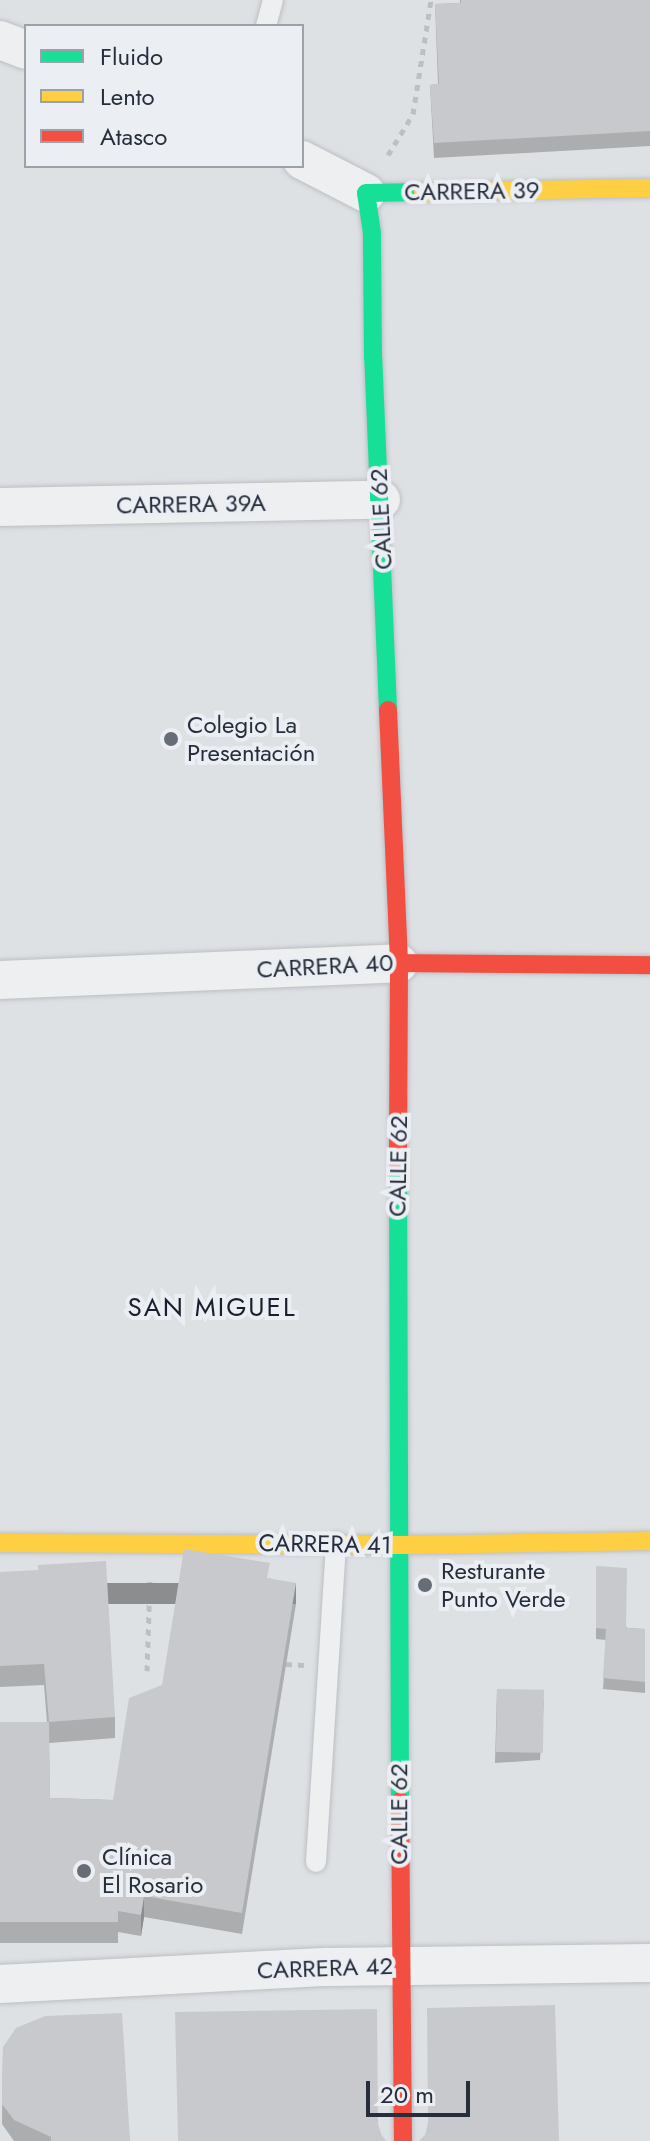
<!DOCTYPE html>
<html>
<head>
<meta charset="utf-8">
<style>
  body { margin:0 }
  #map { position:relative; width:650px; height:2141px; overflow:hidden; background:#dee1e4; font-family:Jost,sans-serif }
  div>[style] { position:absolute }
  .path>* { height:5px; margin-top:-2.5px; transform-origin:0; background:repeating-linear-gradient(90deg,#bdbfc4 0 6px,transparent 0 12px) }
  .roads { filter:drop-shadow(0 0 2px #bcbfc2) drop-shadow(0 0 2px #bcbfc2) }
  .lane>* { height:20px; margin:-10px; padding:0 10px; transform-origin:10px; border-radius:10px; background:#eeeff0 }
  .street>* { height:38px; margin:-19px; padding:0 19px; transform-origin:19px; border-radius:19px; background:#eeeff0 }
  .fast>* { height:18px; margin:-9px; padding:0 9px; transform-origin:9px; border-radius:9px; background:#16e098 }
  .slow>* { height:18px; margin:-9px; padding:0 9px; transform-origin:9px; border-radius:9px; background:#ffcf43 }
  .jam>* { height:18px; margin:-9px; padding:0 9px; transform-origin:9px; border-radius:9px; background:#f24e42 }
  .wall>* { inset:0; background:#abadaf }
  .shaded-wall>* { inset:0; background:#8b8d8f; transform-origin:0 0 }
  .building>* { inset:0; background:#c7c9cc; transform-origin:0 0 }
  .dots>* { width:22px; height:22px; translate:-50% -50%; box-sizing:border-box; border:4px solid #ebeff4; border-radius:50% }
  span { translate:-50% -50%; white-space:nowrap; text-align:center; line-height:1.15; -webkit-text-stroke:8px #ebeff4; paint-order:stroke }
  .street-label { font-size:24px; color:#272e3b }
  .poi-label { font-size:24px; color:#272e3b }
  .left { translate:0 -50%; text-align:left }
  .neighbourhood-label { font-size:26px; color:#191f2c; letter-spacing:2px }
  .legend { position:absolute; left:24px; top:24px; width:280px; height:144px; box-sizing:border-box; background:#ebeff4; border:2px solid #9da2aa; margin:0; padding:10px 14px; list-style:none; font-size:24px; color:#272e3b }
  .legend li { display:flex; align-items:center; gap:16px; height:40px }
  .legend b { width:40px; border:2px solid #9da2aa }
  .scale { position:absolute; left:366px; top:2081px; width:104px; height:36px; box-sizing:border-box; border:4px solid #272e3b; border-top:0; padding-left:10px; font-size:24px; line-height:28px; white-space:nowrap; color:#272e3b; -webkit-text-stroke:6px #ebeff4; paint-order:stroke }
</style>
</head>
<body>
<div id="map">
  <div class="path">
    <i style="left:388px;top:155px;width:48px;rotate:-58.6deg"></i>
    <i style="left:413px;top:114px;width:115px;rotate:-81deg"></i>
    <i style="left:286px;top:1664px;width:18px;rotate:3deg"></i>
    <i style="left:147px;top:1671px;width:91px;rotate:-88.1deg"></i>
  </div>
  <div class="roads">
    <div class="lane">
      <i style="left:266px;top:26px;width:27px;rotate:-75deg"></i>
      <i style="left:316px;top:1862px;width:320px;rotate:-86.4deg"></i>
    </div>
    <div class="street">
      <i style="left:0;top:40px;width:28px;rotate:21deg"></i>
      <i style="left:302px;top:160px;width:72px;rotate:27.3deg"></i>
      <i style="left:0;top:507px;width:381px;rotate:-1.1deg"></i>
      <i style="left:0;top:980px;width:399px;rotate:-2.4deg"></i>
      <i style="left:0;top:1984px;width:328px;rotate:-3deg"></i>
      <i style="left:328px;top:1967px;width:322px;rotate:-0.7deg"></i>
    </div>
    <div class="fast">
      <i style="left:388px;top:710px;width:352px;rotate:-92.4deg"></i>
      <i style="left:373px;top:358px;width:125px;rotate:-90.5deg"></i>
      <i style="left:372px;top:233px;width:40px;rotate:-98.5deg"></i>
      <i style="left:366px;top:193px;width:57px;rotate:-1deg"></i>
      <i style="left:398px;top:1164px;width:637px;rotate:89.82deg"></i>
    </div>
    <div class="slow">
      <i style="left:423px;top:192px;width:227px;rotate:-1deg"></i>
      <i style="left:0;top:1543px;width:399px;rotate:0.3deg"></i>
      <i style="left:399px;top:1545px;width:251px;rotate:-0.9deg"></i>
    </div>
    <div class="jam">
      <i style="left:388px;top:710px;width:253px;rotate:87.5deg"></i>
      <i style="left:399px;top:963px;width:201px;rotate:90.3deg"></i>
      <i style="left:399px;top:963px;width:251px;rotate:0.5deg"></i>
      <i style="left:400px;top:1801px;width:340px;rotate:89.5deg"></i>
    </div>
  </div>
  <div class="wall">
    <i style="clip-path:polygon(460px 0,650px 0,650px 146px,434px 158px,430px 85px,438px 84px,435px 4px,460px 3px)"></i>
    <i style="clip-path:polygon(596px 1566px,627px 1628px,645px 1629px,645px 1693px,603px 1689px,606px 1640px,596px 1639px)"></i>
    <i style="clip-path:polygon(0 1572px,115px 1717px,115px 1738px,49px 1743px,50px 1798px,113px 1800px,162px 1685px,270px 1578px,296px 1604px,242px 1934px,144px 1917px,141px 1936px,118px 1932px,118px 1943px,0 1943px,0 1722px,47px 1722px,44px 1685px,0 1687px)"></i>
    <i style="clip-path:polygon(497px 1689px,544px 1701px,540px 1760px,495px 1763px)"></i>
    <i style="clip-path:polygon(3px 2047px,130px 2141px,14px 2141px,2px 2124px)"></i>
  </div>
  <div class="shaded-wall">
    <i style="left:296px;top:1583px;width:21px;height:334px;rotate:90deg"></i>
    <i style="clip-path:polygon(144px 1896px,144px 1917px,141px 1936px,141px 1915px)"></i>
  </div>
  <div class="building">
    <i style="clip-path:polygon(461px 0,650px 0,650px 131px,434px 143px,430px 85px,439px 84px,435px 4px,461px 3px)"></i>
    <i style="clip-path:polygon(184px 1549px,270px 1563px,267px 1578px,296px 1583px,242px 1913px,144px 1896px,141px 1915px,118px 1911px,118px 1922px,0 1922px,0 1722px,49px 1722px,50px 1798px,113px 1800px,129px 1698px,162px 1685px)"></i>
    <i style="clip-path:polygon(106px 1561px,115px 1717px,49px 1722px,44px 1664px,0 1666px,0 1572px,38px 1570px,38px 1565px)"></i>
    <i style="clip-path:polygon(596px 1566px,627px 1568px,626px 1628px,645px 1629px,645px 1682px,603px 1678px,606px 1629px,596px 1628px)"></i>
    <i style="left:497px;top:1689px;width:47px;height:63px;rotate:1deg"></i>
    <i style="clip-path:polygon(555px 2005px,559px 2141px,419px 2141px,425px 2135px,428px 2123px,427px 2008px)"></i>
    <i style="clip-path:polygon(377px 2009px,378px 2124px,382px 2136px,387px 2141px,178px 2141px,175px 2012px)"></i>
    <i style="clip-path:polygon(122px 2013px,130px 2141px,51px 2141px,51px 2137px,14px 2120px,2px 2104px,3px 2047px,16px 2028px,45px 2016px)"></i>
  </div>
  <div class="dots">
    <i style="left:171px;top:739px;background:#676d76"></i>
    <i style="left:425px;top:1585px;background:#676d76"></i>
    <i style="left:84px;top:1871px;background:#676d76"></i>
  </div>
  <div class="street-label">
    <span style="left:472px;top:191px;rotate:-1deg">CARRERA 39</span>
    <span style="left:191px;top:504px;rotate:-1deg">CARRERA 39A</span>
    <span style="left:381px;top:519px;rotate:-93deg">CALLE 62</span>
    <span style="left:325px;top:966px;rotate:-3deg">CARRERA 40</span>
    <span style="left:398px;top:1166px;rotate:-89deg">CALLE 62</span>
    <span style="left:325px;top:1544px;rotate:1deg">CARRERA 41</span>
    <span style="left:399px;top:1814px;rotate:-90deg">CALLE 62</span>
    <span style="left:325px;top:1968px;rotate:-2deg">CARRERA 42</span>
  </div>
  <div class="poi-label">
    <span class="left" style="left:187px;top:739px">Colegio La<br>Presentación</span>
    <span class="left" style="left:441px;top:1585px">Resturante<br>Punto Verde</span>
    <span class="left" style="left:102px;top:1871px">Clínica<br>El Rosario</span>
  </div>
  <div class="neighbourhood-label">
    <span style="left:212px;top:1308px">SAN MIGUEL</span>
  </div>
  <ul class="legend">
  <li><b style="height:10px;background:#16e098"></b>Fluido</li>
  <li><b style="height:10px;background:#ffcf43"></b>Lento</li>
  <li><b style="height:10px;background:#f24e42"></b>Atasco</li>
  </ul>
  <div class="scale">20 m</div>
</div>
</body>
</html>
